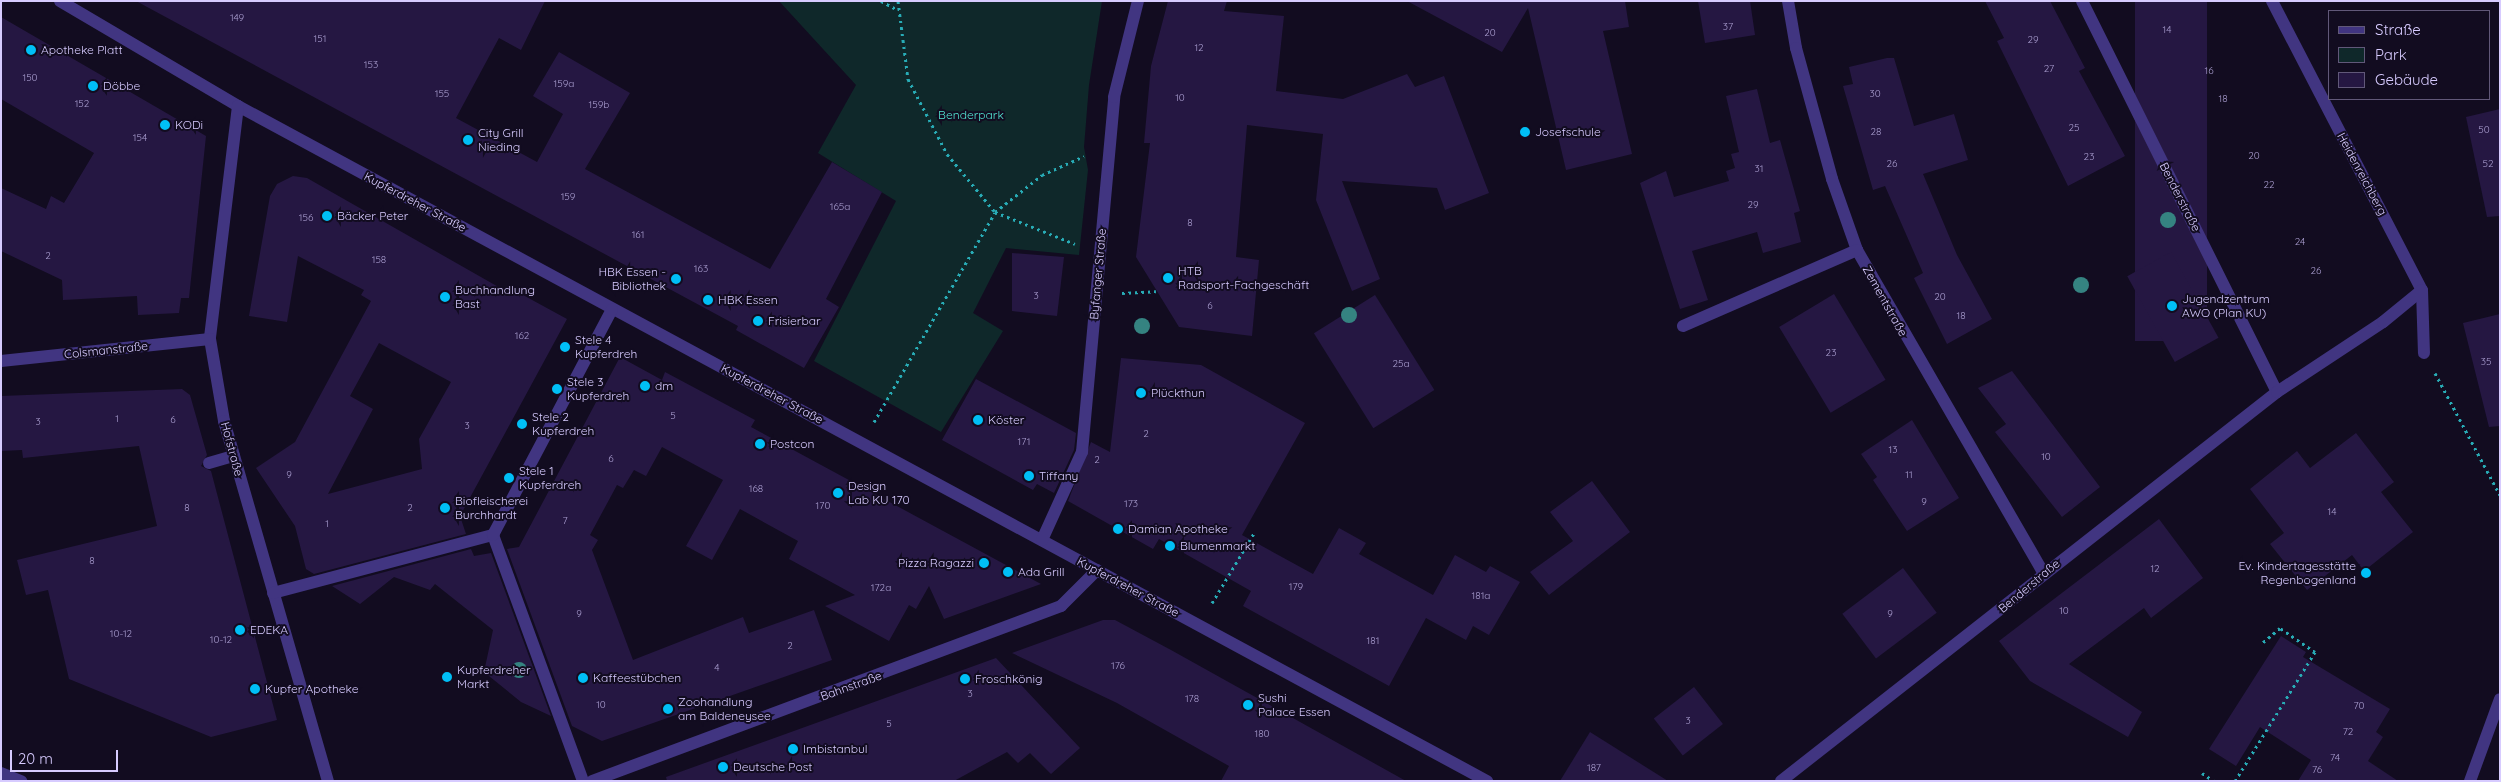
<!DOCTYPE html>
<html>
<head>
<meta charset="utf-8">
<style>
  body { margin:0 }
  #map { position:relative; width:2501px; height:782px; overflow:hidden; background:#120c20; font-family:Quicksand,sans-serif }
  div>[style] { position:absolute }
  .green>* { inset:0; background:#0f282a }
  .building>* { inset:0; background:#251742; transform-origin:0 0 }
  .path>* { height:3px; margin-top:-1.5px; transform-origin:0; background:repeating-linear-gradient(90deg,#28acb6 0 2.5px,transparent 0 6.5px) }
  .minor>* { height:12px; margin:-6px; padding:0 6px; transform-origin:6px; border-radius:6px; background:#413581 }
  .trees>* { width:16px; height:16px; margin:-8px; border-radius:50%; background:#358381 }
  .dots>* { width:14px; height:14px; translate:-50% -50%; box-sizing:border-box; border:2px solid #120c20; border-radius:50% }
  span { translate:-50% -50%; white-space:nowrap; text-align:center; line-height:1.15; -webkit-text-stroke:4px #120c20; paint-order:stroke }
  .number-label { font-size:10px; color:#aa9ed0 }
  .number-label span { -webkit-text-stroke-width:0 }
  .poi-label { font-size:12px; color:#d7cbff }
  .left { translate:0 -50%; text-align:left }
  .right { translate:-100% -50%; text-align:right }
  .park-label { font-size:12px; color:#52e4d1 }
  .street-label { font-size:12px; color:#d7cbff }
  .frame { position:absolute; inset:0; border:2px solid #d7cbff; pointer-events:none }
  .legend { position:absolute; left:2328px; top:10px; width:162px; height:90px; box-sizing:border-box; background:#120c20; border:1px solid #615879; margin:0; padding:6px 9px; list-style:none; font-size:15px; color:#d7cbff }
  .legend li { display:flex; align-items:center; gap:10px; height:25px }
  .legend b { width:25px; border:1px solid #615879 }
  .scale { position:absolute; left:10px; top:750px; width:108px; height:22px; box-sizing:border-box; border:2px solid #d7cbff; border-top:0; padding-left:6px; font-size:15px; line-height:18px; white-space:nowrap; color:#d7cbff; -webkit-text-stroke:4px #120c20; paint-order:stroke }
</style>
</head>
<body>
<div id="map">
  <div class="green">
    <i style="clip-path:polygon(779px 1px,1102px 1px,1089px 85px,1084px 147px,1088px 170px,1079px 255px,1006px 248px,973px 313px,1003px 331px,941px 432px,814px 361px,896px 201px,818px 153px,856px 85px)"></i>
  </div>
  <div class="building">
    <i style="clip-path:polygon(136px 1px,545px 1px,521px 50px,499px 38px,456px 118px,537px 162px,563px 114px,533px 96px,559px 52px,630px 93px,585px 169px,770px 269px,832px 162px,882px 192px,826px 299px,839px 307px,804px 368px,736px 330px,738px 326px)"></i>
    <i style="clip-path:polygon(1168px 1px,1227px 1px,1224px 11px,1284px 16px,1276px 91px,1343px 99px,1407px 74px,1415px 87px,1444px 76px,1489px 193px,1445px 210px,1437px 188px,1342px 181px,1380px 279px,1352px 291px,1316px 200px,1323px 134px,1247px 125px,1236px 257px,1259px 260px,1252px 336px,1179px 327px,1136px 257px,1150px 143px,1144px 143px,1151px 66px)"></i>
    <i style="clip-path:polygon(1407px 1px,1625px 1px,1629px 27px,1603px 31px,1632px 154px,1566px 170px,1528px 8px,1502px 52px)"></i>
    <i style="clip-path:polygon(1698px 1px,1750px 1px,1755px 35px,1705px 43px)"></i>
    <i style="clip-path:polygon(1985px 1px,2050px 1px,2085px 68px,2079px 71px,2125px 156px,2068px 186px,1997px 41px,2004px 38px)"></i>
    <i style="left:2135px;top:1px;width:72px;height:340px"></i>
    <i style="clip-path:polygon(1px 17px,206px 136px,189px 298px,181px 298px,179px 313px,138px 315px,137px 296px,63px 300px,62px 280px,1px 251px,1px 188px,46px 209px,51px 196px,64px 203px,94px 153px,1px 99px)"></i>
    <i style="clip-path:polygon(1887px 58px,1894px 58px,1914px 126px,1954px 114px,1968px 160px,1923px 174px,1957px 255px,1992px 319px,1947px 344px,1914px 278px,1923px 273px,1885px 186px,1873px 190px,1843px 86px,1853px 84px,1849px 67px)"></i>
    <i style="clip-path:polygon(1757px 89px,1770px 143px,1780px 140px,1800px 211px,1794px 213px,1801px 242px,1763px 253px,1757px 232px,1692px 251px,1708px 300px,1680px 309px,1640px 183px,1666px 171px,1674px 197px,1729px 181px,1726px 171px,1735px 168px,1731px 154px,1739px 152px,1726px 96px)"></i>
    <i style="clip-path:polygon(2500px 109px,2500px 216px,2487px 217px,2466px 117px)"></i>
    <i style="clip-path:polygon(evenodd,293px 176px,307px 178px,509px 293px,512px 289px,567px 319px,460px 516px,466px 534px,314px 574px,306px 569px,295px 526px,256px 468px,295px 442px,371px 301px,361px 295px,364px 290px,298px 256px,287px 322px,249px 316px,270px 196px,277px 184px,293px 176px,379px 343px,451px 382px,419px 439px,422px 469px,328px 494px,373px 409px,350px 396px,379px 343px)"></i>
    <i style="left:2171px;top:252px;width:98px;height:50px;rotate:61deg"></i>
    <i style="clip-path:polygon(1012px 253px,1064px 257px,1057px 316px,1012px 311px)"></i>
    <i style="left:1834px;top:294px;width:100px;height:64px;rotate:59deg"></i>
    <i style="left:1375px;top:295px;width:112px;height:72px;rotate:58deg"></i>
    <i style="clip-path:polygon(2500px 314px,2500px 426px,2489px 427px,2463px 323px)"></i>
    <i style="clip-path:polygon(620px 357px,662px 380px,665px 372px,755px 420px,751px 427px,1041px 584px,944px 619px,929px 586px,916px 609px,909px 605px,889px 641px,825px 606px,855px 595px,789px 559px,798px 541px,740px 509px,712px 560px,686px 546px,723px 480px,662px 447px,646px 476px,634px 470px,623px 488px,617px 485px,590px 535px,598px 540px,592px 550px,633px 660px,743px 617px,749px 633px,814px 610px,832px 660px,602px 741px,572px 726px,507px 549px,519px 547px)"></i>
    <i style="clip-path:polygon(1121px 358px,1201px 365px,1305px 423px,1242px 535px,1313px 574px,1339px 528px,1366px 543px,1359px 554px,1433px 595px,1455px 555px,1486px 572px,1490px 566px,1520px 582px,1489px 635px,1473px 626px,1466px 640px,1426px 618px,1389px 686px,1243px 606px,1251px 591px,1159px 539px,1153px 549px,1068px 501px,1091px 442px,1110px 452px)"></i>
    <i style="clip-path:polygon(2012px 371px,2100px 487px,2062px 517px,1995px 432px,2006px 424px,1978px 388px)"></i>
    <i style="clip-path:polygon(976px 379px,1076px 433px,1074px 450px,1054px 493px,1037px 484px,1033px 490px,942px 440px)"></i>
    <i style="clip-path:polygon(182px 389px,190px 395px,207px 455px,201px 466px,211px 471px,277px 720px,211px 737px,69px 679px,48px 590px,26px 595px,17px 560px,157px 526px,139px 446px,23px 458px,22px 450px,1px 451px,1px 396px)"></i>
    <i style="clip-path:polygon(1912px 420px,1959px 498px,1907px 531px,1873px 480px,1877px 477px,1861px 454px)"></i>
    <i style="clip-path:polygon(2356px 433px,2394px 482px,2381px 492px,2413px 532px,2364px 571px,2352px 555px,2307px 590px,2270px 544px,2284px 533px,2250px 489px,2297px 451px,2310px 468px)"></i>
    <i style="clip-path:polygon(1592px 481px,1630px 532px,1549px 595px,1530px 572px,1573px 541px,1550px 512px)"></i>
    <i style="clip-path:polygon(2159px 519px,2203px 578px,2151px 618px,2144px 608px,2069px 664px,2142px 712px,2128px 737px,2030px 681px,1999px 641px)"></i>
    <i style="clip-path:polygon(471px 549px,474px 556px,491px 553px,551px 716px,521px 702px,484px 672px,493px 630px,435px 584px,430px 590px,394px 577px,360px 604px,332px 586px)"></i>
    <i style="left:1903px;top:568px;width:56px;height:76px;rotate:53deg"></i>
    <i style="clip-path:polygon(1103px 620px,1115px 620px,1171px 650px,1406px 781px,1221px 781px,1229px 766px,1117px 703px,1012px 653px)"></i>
    <i style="clip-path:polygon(2281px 636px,2306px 652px,2303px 657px,2390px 709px,2376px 732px,2383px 737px,2368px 761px,2398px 781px,2298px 781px,2311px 760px,2260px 727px,2236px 766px,2209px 749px)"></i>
    <i style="clip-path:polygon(996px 658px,1080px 748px,1051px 774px,1030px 753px,1018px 763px,1007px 752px,954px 781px,667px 781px,666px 777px)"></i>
    <i style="left:1694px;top:687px;width:47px;height:51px;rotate:52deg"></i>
    <i style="clip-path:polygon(1590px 732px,1668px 781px,1560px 781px)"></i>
  </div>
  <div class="path">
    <i style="left:881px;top:1px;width:19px;rotate:28deg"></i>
    <i style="left:898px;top:1px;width:79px;rotate:82.7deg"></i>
    <i style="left:908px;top:79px;width:85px;rotate:62.5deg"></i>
    <i style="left:947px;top:154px;width:75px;rotate:50.4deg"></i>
    <i style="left:995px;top:212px;width:86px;rotate:21.8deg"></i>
    <i style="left:1122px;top:293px;width:34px;rotate:-3deg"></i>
    <i style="left:2435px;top:373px;width:138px;rotate:62deg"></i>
    <i style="left:874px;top:422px;width:242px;rotate:-60deg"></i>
    <i style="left:995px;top:212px;width:60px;rotate:-38.2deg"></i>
    <i style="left:1042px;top:175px;width:46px;rotate:-24.3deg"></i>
    <i style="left:1212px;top:603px;width:82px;rotate:-59deg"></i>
    <i style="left:2202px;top:773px;width:14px;rotate:34deg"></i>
    <i style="left:2235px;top:781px;width:152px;rotate:-58.2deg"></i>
    <i style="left:2315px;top:652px;width:42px;rotate:-145.6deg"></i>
    <i style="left:2280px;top:628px;width:25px;rotate:140deg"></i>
  </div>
  <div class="minor">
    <i style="left:60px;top:1px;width:207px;rotate:30.5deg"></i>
    <i style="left:238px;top:106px;width:1420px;rotate:28.39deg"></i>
    <i style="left:1788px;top:1px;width:48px;rotate:80.3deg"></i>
    <i style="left:1796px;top:48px;width:136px;rotate:74.6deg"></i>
    <i style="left:1832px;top:179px;width:75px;rotate:70.6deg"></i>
    <i style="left:1857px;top:250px;width:374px;rotate:60deg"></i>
    <i style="left:2082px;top:1px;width:437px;rotate:63.5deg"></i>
    <i style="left:2272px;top:1px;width:326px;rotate:62.6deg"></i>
    <i style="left:2422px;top:290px;width:63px;rotate:88.2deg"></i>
    <i style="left:238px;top:106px;width:235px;rotate:96.9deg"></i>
    <i style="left:210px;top:339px;width:83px;rotate:80.3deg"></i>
    <i style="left:224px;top:421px;width:375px;rotate:73.9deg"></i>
    <i style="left:1683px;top:326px;width:190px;rotate:-23.6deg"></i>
    <i style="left:1px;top:361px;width:210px;rotate:-6deg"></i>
    <i style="left:209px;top:463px;width:26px;rotate:-16deg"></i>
    <i style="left:1042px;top:540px;width:97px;rotate:-65.6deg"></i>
    <i style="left:1082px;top:452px;width:356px;rotate:-84.8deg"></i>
    <i style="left:1114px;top:97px;width:99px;rotate:-76deg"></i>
    <i style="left:273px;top:593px;width:228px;rotate:-14.8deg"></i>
    <i style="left:1px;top:773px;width:22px;rotate:22deg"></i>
    <i style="left:583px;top:781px;width:262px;rotate:-110.1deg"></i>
    <i style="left:493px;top:535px;width:255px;rotate:-62.2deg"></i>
    <i style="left:592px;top:781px;width:501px;rotate:-20.46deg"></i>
    <i style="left:1061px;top:606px;width:51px;rotate:-45deg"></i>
    <i style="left:1781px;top:781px;width:630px;rotate:-38.11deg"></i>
    <i style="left:2277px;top:392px;width:127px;rotate:-33.4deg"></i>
    <i style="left:2383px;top:322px;width:50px;rotate:-39.4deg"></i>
    <i style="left:2470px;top:781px;width:87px;rotate:-69.9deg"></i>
  </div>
  <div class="trees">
    <i style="left:2168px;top:220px"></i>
    <i style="left:2081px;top:285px"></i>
    <i style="left:1349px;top:315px"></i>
    <i style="left:1142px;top:326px"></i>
    <i style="left:519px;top:670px"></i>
  </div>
  <div class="dots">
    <i style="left:31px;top:50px;background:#00bff6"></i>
    <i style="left:93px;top:86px;background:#00bff6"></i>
    <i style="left:165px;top:125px;background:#00bff6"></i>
    <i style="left:1525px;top:132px;background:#00bff6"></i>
    <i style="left:468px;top:140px;background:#00bff6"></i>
    <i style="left:327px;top:216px;background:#00bff6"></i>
    <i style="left:1168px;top:278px;background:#00bff6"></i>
    <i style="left:676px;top:279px;background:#00bff6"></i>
    <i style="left:445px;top:297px;background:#00bff6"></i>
    <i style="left:708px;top:300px;background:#00bff6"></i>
    <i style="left:2172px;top:306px;background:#00bff6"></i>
    <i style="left:758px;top:321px;background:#00bff6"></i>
    <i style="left:565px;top:347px;background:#00bff6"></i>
    <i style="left:645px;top:386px;background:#00bff6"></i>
    <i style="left:557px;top:389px;background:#00bff6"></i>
    <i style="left:1141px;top:393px;background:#00bff6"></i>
    <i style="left:978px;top:420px;background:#00bff6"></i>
    <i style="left:522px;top:424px;background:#00bff6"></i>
    <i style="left:760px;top:444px;background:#00bff6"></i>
    <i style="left:1029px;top:476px;background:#00bff6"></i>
    <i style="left:509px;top:478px;background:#00bff6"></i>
    <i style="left:838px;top:493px;background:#00bff6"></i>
    <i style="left:445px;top:508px;background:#00bff6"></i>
    <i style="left:1118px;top:529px;background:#00bff6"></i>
    <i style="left:1170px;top:546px;background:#00bff6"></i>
    <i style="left:984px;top:563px;background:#00bff6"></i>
    <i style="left:1008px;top:572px;background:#00bff6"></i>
    <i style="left:2366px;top:573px;background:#00bff6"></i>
    <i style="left:240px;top:630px;background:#00bff6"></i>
    <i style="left:447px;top:677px;background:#00bff6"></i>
    <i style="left:583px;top:678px;background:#00bff6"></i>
    <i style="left:965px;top:679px;background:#00bff6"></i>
    <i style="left:255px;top:689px;background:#00bff6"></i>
    <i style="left:1248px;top:705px;background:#00bff6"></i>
    <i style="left:668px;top:709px;background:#00bff6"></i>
    <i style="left:793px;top:749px;background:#00bff6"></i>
    <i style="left:723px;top:767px;background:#00bff6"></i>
  </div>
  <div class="number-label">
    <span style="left:237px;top:18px">149</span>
    <span style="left:1728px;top:27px">37</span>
    <span style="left:2167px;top:30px">14</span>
    <span style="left:1490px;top:33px">20</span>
    <span style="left:320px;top:39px">151</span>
    <span style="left:2033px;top:40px">29</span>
    <span style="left:1199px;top:48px">12</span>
    <span style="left:371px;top:65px">153</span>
    <span style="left:2049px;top:69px">27</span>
    <span style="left:2209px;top:71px">16</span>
    <span style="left:30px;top:78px">150</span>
    <span style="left:564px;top:84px">159a</span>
    <span style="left:442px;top:94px">155</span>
    <span style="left:1875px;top:94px">30</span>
    <span style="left:1180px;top:98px">10</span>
    <span style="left:2223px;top:99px">18</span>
    <span style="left:82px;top:104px">152</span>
    <span style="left:599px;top:105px">159b</span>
    <span style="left:2074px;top:128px">25</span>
    <span style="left:2484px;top:130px">50</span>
    <span style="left:1876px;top:132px">28</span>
    <span style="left:140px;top:138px">154</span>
    <span style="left:2254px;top:156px">20</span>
    <span style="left:2089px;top:157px">23</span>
    <span style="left:1892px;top:164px">26</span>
    <span style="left:2488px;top:164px">52</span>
    <span style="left:1759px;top:169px">31</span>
    <span style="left:2269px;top:185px">22</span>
    <span style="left:568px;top:197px">159</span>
    <span style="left:1753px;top:205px">29</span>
    <span style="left:840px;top:207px">165a</span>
    <span style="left:306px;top:218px">156</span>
    <span style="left:1190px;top:223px">8</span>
    <span style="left:638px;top:235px">161</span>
    <span style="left:2300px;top:242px">24</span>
    <span style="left:48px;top:256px">2</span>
    <span style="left:379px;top:260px">158</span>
    <span style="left:701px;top:269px">163</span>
    <span style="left:2316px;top:271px">26</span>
    <span style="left:1036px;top:296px">3</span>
    <span style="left:1940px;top:297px">20</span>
    <span style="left:1210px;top:306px">6</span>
    <span style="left:1961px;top:316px">18</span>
    <span style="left:522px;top:336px">162</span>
    <span style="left:1831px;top:353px">23</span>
    <span style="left:2486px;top:362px">35</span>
    <span style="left:1401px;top:364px">25a</span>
    <span style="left:673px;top:416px">5</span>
    <span style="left:117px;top:419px">1</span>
    <span style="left:173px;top:420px">6</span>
    <span style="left:38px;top:422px">3</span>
    <span style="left:467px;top:426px">3</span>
    <span style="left:1146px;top:434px">2</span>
    <span style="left:1024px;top:442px">171</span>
    <span style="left:1893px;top:450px">13</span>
    <span style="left:2046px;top:457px">10</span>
    <span style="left:611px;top:459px">6</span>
    <span style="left:1097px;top:460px">2</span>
    <span style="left:289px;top:475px">9</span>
    <span style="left:1909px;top:475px">11</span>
    <span style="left:756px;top:489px">168</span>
    <span style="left:1924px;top:502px">9</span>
    <span style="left:1131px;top:504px">173</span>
    <span style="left:823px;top:506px">170</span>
    <span style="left:187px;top:508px">8</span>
    <span style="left:410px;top:508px">2</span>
    <span style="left:2332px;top:512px">14</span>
    <span style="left:565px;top:521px">7</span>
    <span style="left:327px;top:524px">1</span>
    <span style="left:92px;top:561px">8</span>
    <span style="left:2155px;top:569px">12</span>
    <span style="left:1296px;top:587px">179</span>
    <span style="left:881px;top:588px">172a</span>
    <span style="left:1481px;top:596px">181a</span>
    <span style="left:2064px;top:611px">10</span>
    <span style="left:579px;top:614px">9</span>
    <span style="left:1890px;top:614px">9</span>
    <span style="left:121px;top:634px">10-12</span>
    <span style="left:221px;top:640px">10-12</span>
    <span style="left:1373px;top:641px">181</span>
    <span style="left:790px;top:646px">2</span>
    <span style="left:1118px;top:666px">176</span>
    <span style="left:717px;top:668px">4</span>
    <span style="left:970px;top:694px">3</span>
    <span style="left:1192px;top:699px">178</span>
    <span style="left:601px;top:705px">10</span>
    <span style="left:2359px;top:706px">70</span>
    <span style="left:1688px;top:721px">3</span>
    <span style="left:889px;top:724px">5</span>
    <span style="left:2348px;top:732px">72</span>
    <span style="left:1262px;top:734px">180</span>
    <span style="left:2335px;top:758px">74</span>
    <span style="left:1594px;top:768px">187</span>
    <span style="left:2317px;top:770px">76</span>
  </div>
  <div class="poi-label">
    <span class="left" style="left:41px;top:50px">Apotheke Platt</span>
    <span class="left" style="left:103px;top:86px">Döbbe</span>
    <span class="left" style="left:175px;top:125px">KODi</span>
    <span class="left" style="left:1535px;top:132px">Josefschule</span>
    <span class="left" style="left:478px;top:140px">City Grill<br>Nieding</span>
    <span class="left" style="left:337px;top:216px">Bäcker Peter</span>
    <span class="left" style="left:1178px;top:278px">HTB<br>Radsport-Fachgeschäft</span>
    <span class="right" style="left:666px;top:279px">HBK Essen -<br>Bibliothek</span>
    <span class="left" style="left:455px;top:297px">Buchhandlung<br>Bast</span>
    <span class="left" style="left:2182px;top:306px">Jugendzentrum<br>AWO (Plan KU)</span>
    <span class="left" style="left:718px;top:300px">HBK Essen</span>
    <span class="left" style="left:768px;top:321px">Frisierbar</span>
    <span class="left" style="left:575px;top:347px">Stele 4<br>Kupferdreh</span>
    <span class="left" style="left:567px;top:389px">Stele 3<br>Kupferdreh</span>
    <span class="left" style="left:655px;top:386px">dm</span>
    <span class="left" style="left:1151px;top:393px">Plückthun</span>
    <span class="left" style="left:532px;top:424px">Stele 2<br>Kupferdreh</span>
    <span class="left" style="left:988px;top:420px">Köster</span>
    <span class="left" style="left:770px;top:444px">Postcon</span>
    <span class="left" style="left:519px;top:478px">Stele 1<br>Kupferdreh</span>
    <span class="left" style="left:1039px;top:476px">Tiffany</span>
    <span class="left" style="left:848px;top:493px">Design<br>Lab KU 170</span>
    <span class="left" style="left:455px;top:508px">Biofleischerei<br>Burchhardt</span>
    <span class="left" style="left:1128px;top:529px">Damian Apotheke</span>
    <span class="left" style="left:1180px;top:546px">Blumenmarkt</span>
    <span class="right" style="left:974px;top:563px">Pizza Ragazzi</span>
    <span class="right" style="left:2356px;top:573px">Ev. Kindertagesstätte<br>Regenbogenland</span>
    <span class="left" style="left:1018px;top:572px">Ada Grill</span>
    <span class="left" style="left:250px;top:630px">EDEKA</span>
    <span class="left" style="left:457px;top:677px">Kupferdreher<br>Markt</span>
    <span class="left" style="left:593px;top:678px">Kaffeestübchen</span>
    <span class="left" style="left:975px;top:679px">Froschkönig</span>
    <span class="left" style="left:265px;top:689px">Kupfer Apotheke</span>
    <span class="left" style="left:1258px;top:705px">Sushi<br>Palace Essen</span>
    <span class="left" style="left:678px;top:709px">Zoohandlung<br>am Baldeneysee</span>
    <span class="left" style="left:803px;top:749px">Imbistanbul</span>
    <span class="left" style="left:733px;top:767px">Deutsche Post</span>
  </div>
  <div class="park-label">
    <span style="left:971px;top:115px">Benderpark</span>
  </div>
  <div class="street-label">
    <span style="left:2362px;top:174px;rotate:62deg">Heidenreichberg</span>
    <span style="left:2180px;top:197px;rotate:63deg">Benderstraße</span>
    <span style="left:415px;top:202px;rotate:28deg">Kupferdreher Straße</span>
    <span style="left:1098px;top:274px;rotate:-85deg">Byfanger Straße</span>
    <span style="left:1885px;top:301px;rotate:61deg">Zementstraße</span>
    <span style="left:106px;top:350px;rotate:-6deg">Colsmanstraße</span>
    <span style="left:772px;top:394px;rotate:28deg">Kupferdreher Straße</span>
    <span style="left:232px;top:449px;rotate:75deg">Hofstraße</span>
    <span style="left:2029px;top:586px;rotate:-40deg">Benderstraße</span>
    <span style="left:1128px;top:587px;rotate:28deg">Kupferdreher Straße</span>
    <span style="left:851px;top:686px;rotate:-20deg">Bahnstraße</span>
  </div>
  <div class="frame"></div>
  <ul class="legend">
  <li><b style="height:6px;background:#413581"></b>Straße</li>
  <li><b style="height:14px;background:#0f282a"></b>Park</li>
  <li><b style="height:14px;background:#251742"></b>Gebäude</li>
  </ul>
  <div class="scale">20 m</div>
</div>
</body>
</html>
